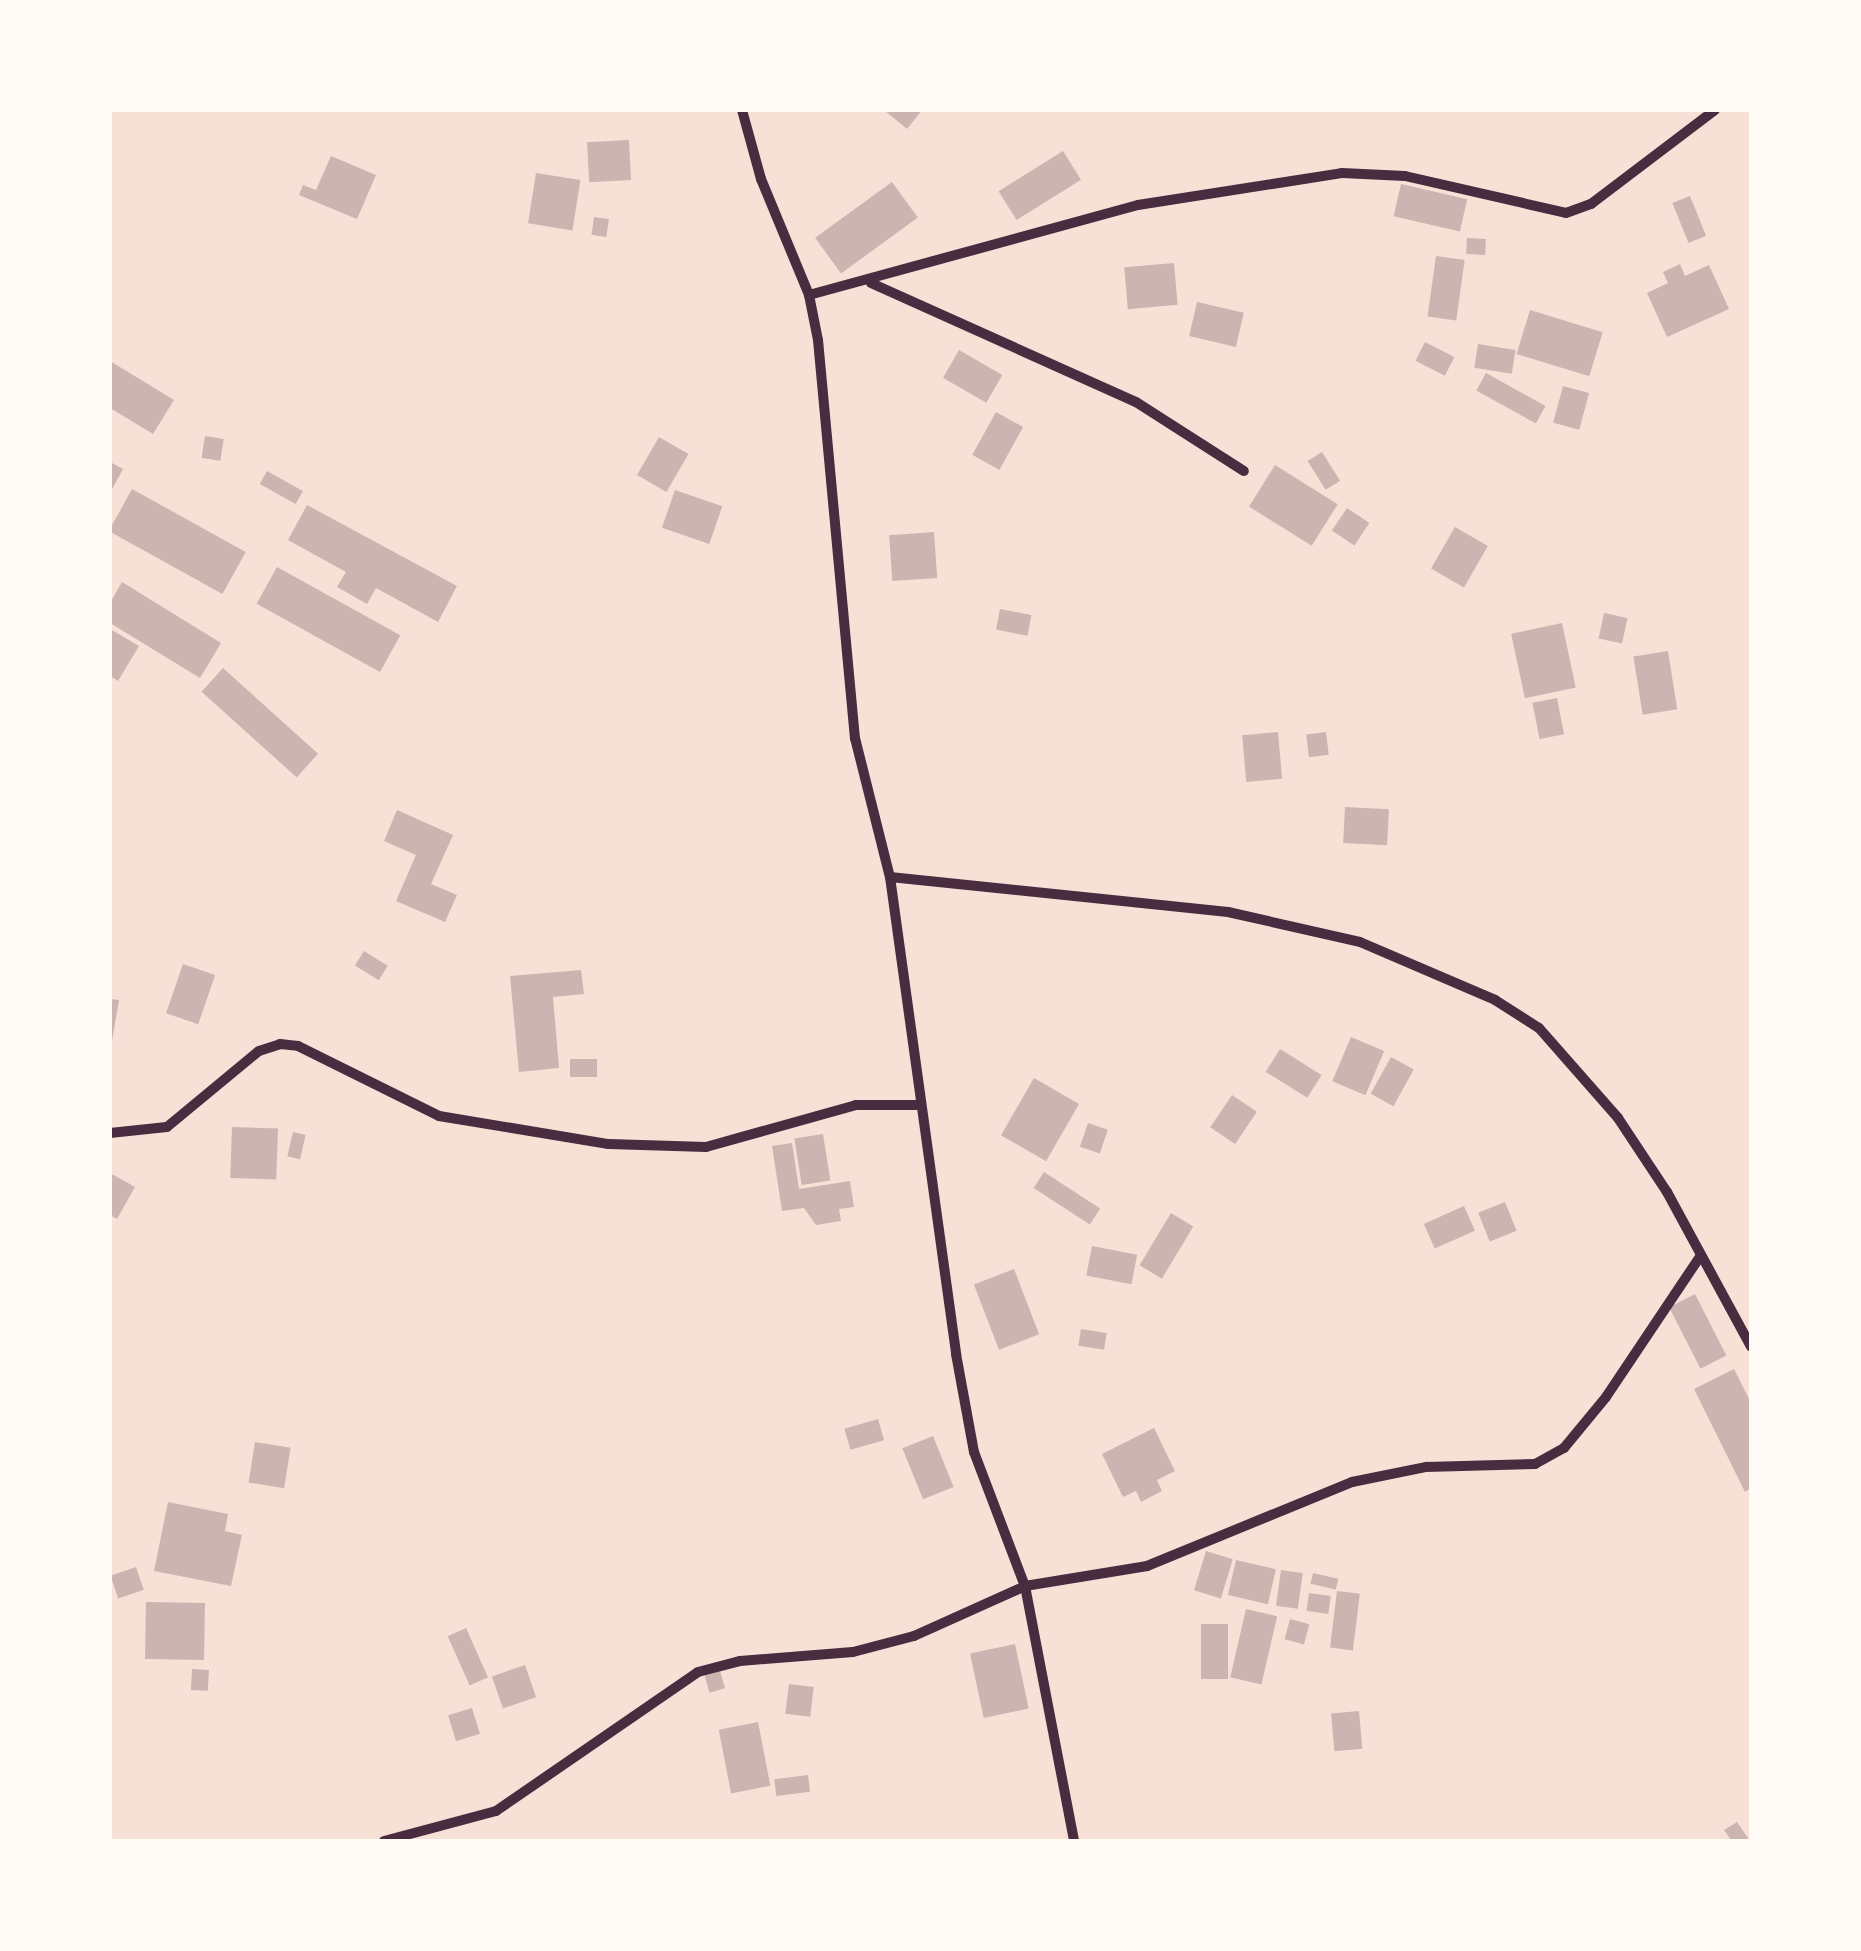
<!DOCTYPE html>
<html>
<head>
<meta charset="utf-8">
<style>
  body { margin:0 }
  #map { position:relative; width:1861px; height:1951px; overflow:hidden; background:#f7e1d7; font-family:"Open Sans",sans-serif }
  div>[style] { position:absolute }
  .building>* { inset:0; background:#ccb4b1; transform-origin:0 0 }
  .minor>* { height:10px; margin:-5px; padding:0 5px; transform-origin:5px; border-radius:5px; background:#4a2c40 }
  span { translate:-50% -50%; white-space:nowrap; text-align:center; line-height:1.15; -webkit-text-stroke:8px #fffaf5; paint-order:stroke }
  .frame { position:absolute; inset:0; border:112px solid #fffaf5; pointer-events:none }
</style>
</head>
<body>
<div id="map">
  <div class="building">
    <i style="clip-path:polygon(884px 110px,922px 110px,907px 129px)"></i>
    <i style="left:629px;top:140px;width:40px;height:42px;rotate:87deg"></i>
    <i style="left:1063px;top:151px;width:34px;height:76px;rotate:58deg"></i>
    <i style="clip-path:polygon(331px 156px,376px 175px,357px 219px,299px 195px,303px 185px,316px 190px)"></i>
    <i style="left:536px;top:173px;width:45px;height:51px;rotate:9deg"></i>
    <i style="left:892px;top:182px;width:44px;height:95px;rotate:54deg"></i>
    <i style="left:1401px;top:184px;width:68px;height:33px;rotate:13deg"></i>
    <i style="left:1690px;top:196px;width:43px;height:19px;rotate:68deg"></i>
    <i style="left:594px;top:217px;width:15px;height:18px;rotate:8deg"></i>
    <i style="left:1467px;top:238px;width:19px;height:16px;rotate:3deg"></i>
    <i style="left:1436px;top:256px;width:29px;height:61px;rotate:8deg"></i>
    <i style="left:1174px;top:263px;width:42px;height:50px;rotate:85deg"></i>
    <i style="clip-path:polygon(1680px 264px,1685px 276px,1709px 265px,1729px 309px,1667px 337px,1647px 293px,1668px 283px,1663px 272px)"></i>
    <i style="left:1197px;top:302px;width:48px;height:35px;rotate:13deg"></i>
    <i style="left:1530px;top:310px;width:76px;height:46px;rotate:17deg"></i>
    <i style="left:1425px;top:342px;width:33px;height:21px;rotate:27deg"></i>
    <i style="left:1478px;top:344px;width:38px;height:24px;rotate:9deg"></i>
    <i style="left:959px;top:350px;width:50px;height:32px;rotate:30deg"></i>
    <i style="clip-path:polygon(110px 361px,174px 400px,153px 434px,110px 408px)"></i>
    <i style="left:1486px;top:373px;width:68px;height:20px;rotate:29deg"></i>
    <i style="left:1563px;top:386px;width:27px;height:38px;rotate:15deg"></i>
    <i style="left:996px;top:412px;width:31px;height:49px;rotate:29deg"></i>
    <i style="left:205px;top:436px;width:19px;height:22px;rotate:9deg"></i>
    <i style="left:659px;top:437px;width:34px;height:44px;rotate:30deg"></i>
    <i style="left:1322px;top:452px;width:34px;height:17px;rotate:58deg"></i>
    <i style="clip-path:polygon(110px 462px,123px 469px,110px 493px)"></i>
    <i style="left:1275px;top:465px;width:74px;height:49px;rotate:32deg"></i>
    <i style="left:267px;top:471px;width:41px;height:15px;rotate:29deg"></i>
    <i style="left:132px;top:489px;width:130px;height:48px;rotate:29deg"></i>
    <i style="left:675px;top:490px;width:50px;height:40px;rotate:19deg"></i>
    <i style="clip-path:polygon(307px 505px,457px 586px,438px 622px,376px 588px,367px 604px,337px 587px,346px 572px,288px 540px)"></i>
    <i style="left:1347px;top:508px;width:27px;height:27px;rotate:34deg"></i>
    <i style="left:1455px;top:527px;width:38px;height:48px;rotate:30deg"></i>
    <i style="left:934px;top:532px;width:46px;height:45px;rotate:86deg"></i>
    <i style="left:277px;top:567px;width:141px;height:42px;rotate:29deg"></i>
    <i style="clip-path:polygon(122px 582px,221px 643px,200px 678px,110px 623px,110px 603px)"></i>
    <i style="left:1000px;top:609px;width:32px;height:21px;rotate:11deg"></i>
    <i style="left:1604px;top:613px;width:24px;height:26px;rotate:12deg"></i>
    <i style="left:1562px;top:623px;width:66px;height:52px;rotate:78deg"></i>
    <i style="clip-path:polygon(110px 629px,139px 646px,118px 681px,110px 676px)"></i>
    <i style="left:1668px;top:651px;width:59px;height:35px;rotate:81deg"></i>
    <i style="left:223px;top:668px;width:128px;height:32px;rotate:42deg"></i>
    <i style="left:1557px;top:698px;width:37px;height:25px;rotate:79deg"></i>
    <i style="left:1278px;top:732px;width:47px;height:36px;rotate:85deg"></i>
    <i style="left:1326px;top:732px;width:23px;height:20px;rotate:83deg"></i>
    <i style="left:1345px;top:807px;width:44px;height:36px;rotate:3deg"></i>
    <i style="clip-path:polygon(397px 810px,453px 835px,431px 884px,457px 895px,445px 922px,396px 901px,416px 855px,384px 841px)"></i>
    <i style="left:364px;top:951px;width:28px;height:17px;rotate:32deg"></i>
    <i style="left:183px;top:964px;width:34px;height:52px;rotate:19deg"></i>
    <i style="clip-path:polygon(581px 970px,584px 994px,553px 997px,559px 1068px,519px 1072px,510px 976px)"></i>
    <i style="clip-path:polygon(110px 999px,119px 1000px,112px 1041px,110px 1041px)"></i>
    <i style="left:1351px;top:1037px;width:36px;height:48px;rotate:23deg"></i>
    <i style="left:1280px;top:1049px;width:49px;height:27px;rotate:32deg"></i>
    <i style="left:1391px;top:1057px;width:26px;height:42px;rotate:29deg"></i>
    <i style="left:597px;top:1059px;width:18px;height:27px;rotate:90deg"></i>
    <i style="left:1034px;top:1078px;width:52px;height:66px;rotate:30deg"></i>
    <i style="left:1232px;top:1095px;width:30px;height:39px;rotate:34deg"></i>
    <i style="left:1088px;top:1123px;width:21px;height:25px;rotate:19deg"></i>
    <i style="left:232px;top:1127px;width:46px;height:51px;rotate:2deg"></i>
    <i style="left:293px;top:1132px;width:13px;height:25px;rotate:13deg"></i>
    <i style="left:823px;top:1134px;width:47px;height:29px;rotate:81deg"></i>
    <i style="clip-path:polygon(792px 1143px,799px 1189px,850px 1181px,854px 1207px,839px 1209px,841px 1221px,816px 1225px,804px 1208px,782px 1211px,772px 1146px)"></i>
    <i style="left:1044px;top:1172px;width:67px;height:19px;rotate:33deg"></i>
    <i style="clip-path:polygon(110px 1173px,135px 1187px,117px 1219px,110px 1215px)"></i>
    <i style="left:1505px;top:1202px;width:31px;height:29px;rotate:68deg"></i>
    <i style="left:1464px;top:1206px;width:27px;height:44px;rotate:66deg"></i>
    <i style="left:1171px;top:1213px;width:26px;height:61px;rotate:31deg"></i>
    <i style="left:1092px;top:1246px;width:46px;height:30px;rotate:11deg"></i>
    <i style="left:1014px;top:1269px;width:70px;height:43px;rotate:69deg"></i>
    <i style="left:1695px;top:1294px;width:69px;height:29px;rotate:63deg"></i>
    <i style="left:1081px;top:1329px;width:26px;height:17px;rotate:9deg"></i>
    <i style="clip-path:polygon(1734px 1369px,1751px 1403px,1751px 1488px,1745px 1492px,1694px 1389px)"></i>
    <i style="left:878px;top:1419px;width:22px;height:35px;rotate:74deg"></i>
    <i style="clip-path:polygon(1154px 1428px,1175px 1471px,1157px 1480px,1162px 1491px,1141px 1502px,1136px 1491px,1123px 1497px,1102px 1454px)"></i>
    <i style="left:933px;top:1436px;width:55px;height:33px;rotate:68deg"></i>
    <i style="left:255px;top:1442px;width:36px;height:41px;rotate:9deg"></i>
    <i style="clip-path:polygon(168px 1502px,228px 1514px,225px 1531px,242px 1535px,231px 1586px,154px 1571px)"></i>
    <i style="left:1206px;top:1551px;width:28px;height:41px;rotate:17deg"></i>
    <i style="left:1236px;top:1560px;width:41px;height:36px;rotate:13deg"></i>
    <i style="left:136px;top:1567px;width:24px;height:27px;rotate:71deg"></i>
    <i style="left:1281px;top:1570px;width:22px;height:36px;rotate:8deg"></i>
    <i style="left:1313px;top:1573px;width:26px;height:11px;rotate:13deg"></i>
    <i style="left:1337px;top:1591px;width:23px;height:57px;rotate:7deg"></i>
    <i style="left:1309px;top:1593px;width:22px;height:18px;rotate:8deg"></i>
    <i style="left:146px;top:1602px;width:59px;height:57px;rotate:1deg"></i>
    <i style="left:1246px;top:1609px;width:32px;height:70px;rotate:13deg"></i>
    <i style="left:1290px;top:1619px;width:20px;height:21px;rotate:15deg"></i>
    <i style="left:1201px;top:1624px;width:27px;height:55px"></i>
    <i style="left:466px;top:1628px;width:54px;height:20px;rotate:66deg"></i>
    <i style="left:1015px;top:1644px;width:66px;height:46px;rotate:78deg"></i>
    <i style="left:525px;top:1665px;width:34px;height:35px;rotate:71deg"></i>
    <i style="left:192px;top:1669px;width:17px;height:21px;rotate:3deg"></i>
    <i style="left:720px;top:1671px;width:18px;height:16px;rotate:74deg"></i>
    <i style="left:789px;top:1684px;width:25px;height:30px;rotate:7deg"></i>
    <i style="left:472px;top:1708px;width:27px;height:25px;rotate:73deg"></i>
    <i style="left:1359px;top:1711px;width:38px;height:28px;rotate:85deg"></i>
    <i style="left:758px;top:1722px;width:65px;height:40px;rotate:79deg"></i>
    <i style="left:808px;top:1775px;width:17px;height:34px;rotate:83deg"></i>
    <i style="clip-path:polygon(1737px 1822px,1750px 1841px,1732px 1841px,1724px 1830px)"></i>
  </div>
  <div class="minor">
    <i style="left:742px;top:110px;width:72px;rotate:74.6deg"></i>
    <i style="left:761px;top:179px;width:126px;rotate:67.5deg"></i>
    <i style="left:809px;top:295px;width:46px;rotate:78.7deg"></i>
    <i style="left:818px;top:340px;width:400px;rotate:84.7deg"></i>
    <i style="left:855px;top:738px;width:143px;rotate:75.9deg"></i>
    <i style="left:890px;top:877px;width:482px;rotate:82.1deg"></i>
    <i style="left:956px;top:1354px;width:100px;rotate:79.6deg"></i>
    <i style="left:974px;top:1452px;width:143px;rotate:69.2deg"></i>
    <i style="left:1025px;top:1586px;width:260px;rotate:79.1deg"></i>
    <i style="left:871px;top:283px;width:290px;rotate:24.2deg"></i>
    <i style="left:1136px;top:402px;width:128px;rotate:32.6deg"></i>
    <i style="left:809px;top:295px;width:341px;rotate:-15.3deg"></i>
    <i style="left:1138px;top:205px;width:206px;rotate:-8.9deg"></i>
    <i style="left:1342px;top:173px;width:63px;rotate:2.7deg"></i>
    <i style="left:1405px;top:176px;width:165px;rotate:12.9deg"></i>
    <i style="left:1566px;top:213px;width:27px;rotate:-20deg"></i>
    <i style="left:1591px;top:204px;width:156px;rotate:-37.2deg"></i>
    <i style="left:890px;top:877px;width:340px;rotate:5.9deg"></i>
    <i style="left:1228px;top:912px;width:135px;rotate:12.8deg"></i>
    <i style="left:1360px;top:942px;width:147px;rotate:23.2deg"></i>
    <i style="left:1495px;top:1000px;width:52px;rotate:32.5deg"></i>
    <i style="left:1539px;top:1028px;width:120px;rotate:48.7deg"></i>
    <i style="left:1618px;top:1118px;width:89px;rotate:56.5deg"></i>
    <i style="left:1667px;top:1192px;width:176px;rotate:61.5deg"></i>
    <i style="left:110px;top:1133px;width:57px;rotate:-6deg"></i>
    <i style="left:167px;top:1127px;width:119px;rotate:-39.6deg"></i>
    <i style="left:259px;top:1051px;width:22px;rotate:-18deg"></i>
    <i style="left:280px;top:1044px;width:18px;rotate:6deg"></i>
    <i style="left:298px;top:1046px;width:157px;rotate:26.4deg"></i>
    <i style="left:439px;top:1116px;width:172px;rotate:9.4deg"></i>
    <i style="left:609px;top:1144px;width:97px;rotate:1.8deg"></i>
    <i style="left:706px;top:1147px;width:156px;rotate:-15.6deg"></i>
    <i style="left:856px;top:1105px;width:62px"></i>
    <i style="left:384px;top:1841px;width:116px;rotate:-15deg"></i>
    <i style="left:496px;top:1811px;width:245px;rotate:-34.5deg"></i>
    <i style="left:698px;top:1672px;width:43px;rotate:-14.7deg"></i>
    <i style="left:740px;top:1661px;width:113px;rotate:-4.6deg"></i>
    <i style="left:853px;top:1652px;width:63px;rotate:-14.7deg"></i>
    <i style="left:914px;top:1636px;width:122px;rotate:-24.2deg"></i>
    <i style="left:1025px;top:1586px;width:124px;rotate:-9.3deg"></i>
    <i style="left:1147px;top:1566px;width:222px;rotate:-22.3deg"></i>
    <i style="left:1352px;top:1482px;width:76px;rotate:-11.5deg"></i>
    <i style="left:1426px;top:1467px;width:109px;rotate:-1.6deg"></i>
    <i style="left:1535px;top:1464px;width:33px;rotate:-29deg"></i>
    <i style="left:1564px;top:1448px;width:66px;rotate:-50.5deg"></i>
    <i style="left:1606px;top:1397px;width:167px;rotate:-56.2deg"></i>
  </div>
  <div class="frame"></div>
</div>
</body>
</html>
